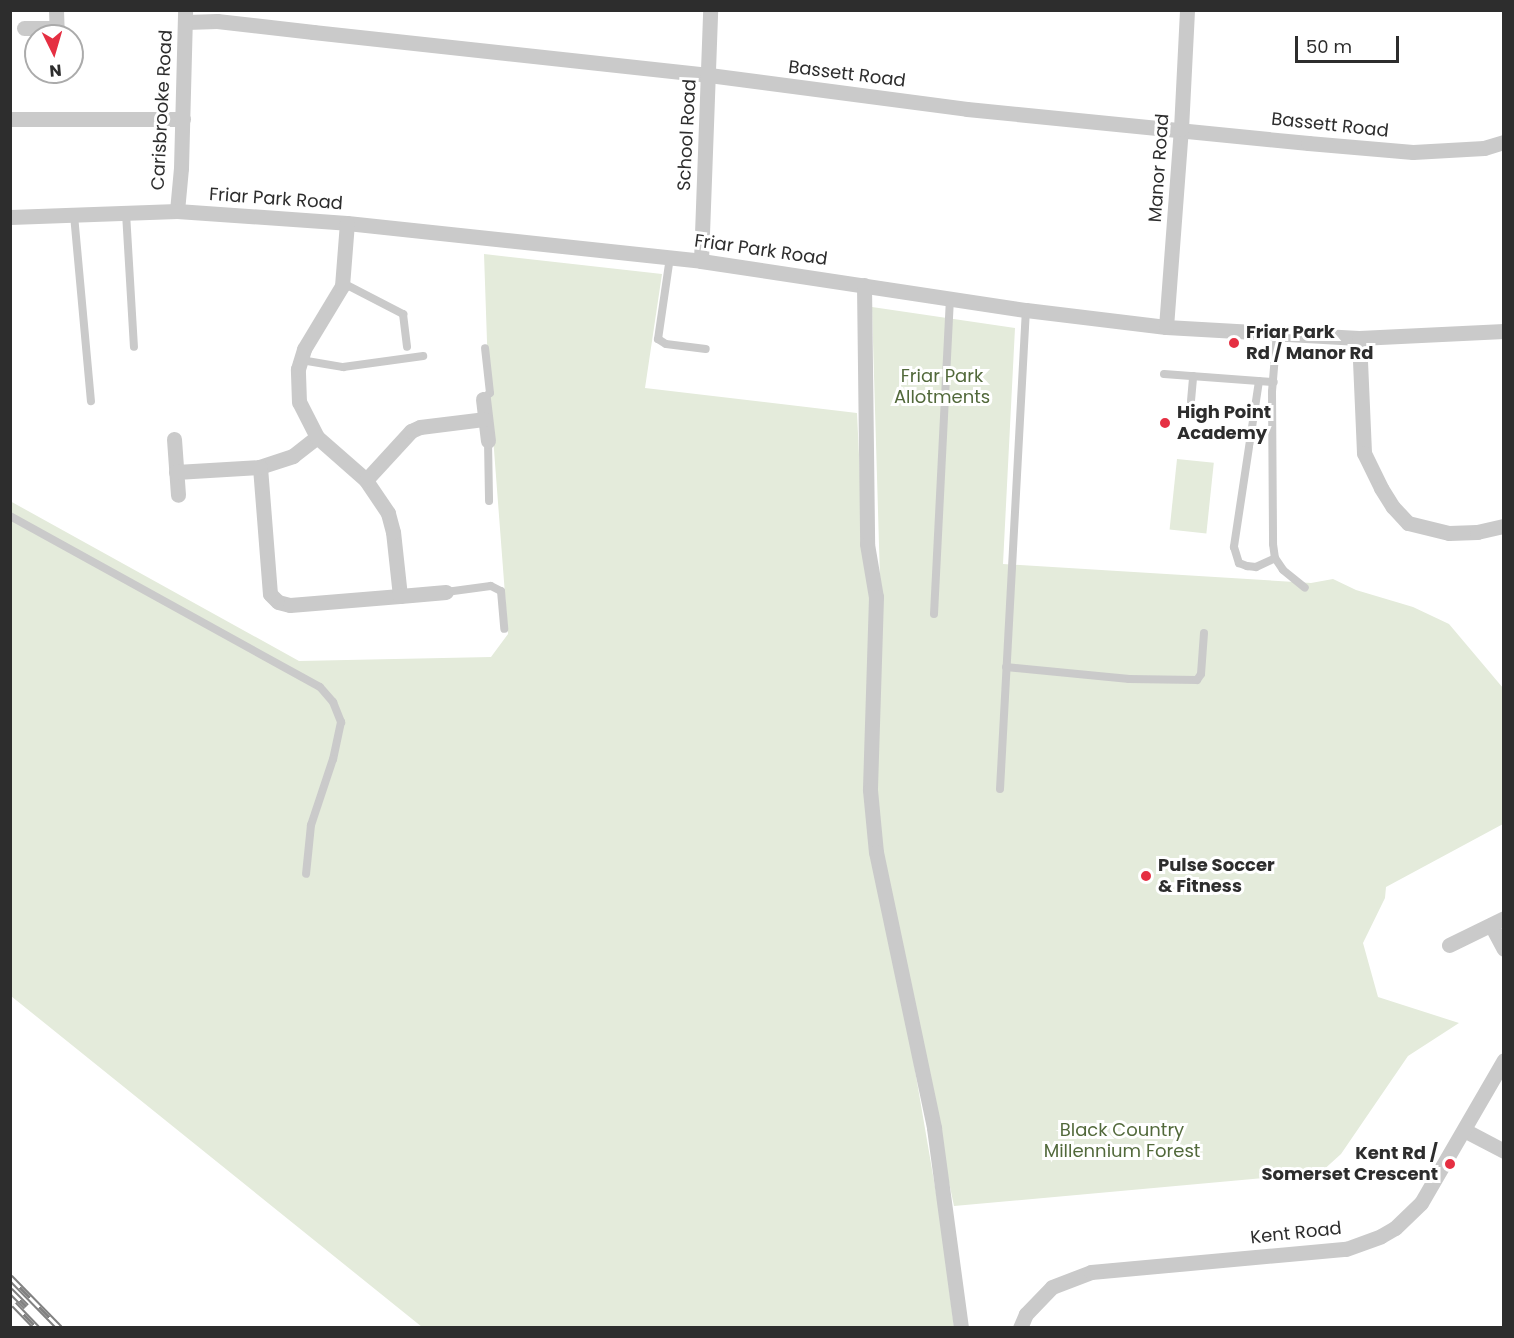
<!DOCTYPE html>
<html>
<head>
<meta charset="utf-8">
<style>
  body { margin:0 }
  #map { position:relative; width:1514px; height:1338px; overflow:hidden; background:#fff; font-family:Poppins,sans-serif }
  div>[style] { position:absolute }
  .green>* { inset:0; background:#e4ebdb; transform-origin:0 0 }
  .service>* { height:8px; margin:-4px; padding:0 4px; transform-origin:4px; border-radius:4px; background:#cacaca }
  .minor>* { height:15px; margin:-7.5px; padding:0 7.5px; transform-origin:7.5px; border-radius:7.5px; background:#cacaca }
  .rail>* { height:7px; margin-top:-3.5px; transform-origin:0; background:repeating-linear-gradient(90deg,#fff 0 14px,#828282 0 28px); box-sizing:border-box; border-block:2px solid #828282 }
  .dots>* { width:16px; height:16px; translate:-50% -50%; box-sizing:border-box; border:3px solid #fff; border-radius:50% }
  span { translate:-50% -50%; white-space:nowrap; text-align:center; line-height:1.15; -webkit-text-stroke:6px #fff; paint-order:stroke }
  .street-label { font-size:18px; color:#2d2d2d }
  .poi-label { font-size:18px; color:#2d2d2d; font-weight:700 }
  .left { translate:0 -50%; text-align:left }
  .right { translate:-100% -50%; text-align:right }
  .park-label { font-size:18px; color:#52693b }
  .frame { position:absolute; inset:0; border:12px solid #2d2d2d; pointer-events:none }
  .north { position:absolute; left:24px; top:24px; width:60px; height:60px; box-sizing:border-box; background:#fff; border:2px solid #ababab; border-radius:50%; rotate:175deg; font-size:16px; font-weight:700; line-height:24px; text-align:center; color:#2d2d2d }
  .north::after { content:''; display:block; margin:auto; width:21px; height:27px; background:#e52f42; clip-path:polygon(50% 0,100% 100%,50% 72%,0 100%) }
  .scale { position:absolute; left:1295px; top:36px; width:104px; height:27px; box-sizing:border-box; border:3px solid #2d2d2d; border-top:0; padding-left:8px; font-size:18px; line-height:21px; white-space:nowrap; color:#2d2d2d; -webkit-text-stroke:4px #fff; paint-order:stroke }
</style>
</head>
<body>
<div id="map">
  <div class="green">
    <i style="clip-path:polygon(484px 254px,662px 274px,645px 388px,857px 413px,864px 560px,870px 597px,867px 790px,940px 1216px,954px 1327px,422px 1327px,11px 996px,10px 501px,299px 661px,491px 657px,508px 634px,488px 371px)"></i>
    <i style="clip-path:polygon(872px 307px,1015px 328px,1003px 564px,1311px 583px,1333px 579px,1356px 590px,1413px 607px,1449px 624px,1503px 688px,1503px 824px,1386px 887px,1385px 898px,1363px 943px,1378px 997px,1459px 1023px,1408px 1056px,1341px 1154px,1320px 1173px,954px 1206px,879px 849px,874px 788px,880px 579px)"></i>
    <i style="left:1177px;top:459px;width:37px;height:71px;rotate:6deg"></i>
  </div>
  <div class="service">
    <i style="left:126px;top:213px;width:134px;rotate:86.6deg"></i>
    <i style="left:74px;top:215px;width:187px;rotate:84.8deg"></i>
    <i style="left:670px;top:257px;width:83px;rotate:98.3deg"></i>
    <i style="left:658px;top:339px;width:9px;rotate:32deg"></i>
    <i style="left:666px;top:344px;width:40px;rotate:7.1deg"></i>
    <i style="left:343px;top:283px;width:68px;rotate:27.3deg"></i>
    <i style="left:403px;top:314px;width:33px;rotate:83deg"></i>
    <i style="left:1277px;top:332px;width:60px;rotate:94.8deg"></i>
    <i style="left:1272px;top:392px;width:152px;rotate:89.6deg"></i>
    <i style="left:1273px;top:544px;width:14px;rotate:82deg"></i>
    <i style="left:1275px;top:558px;width:14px;rotate:56deg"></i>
    <i style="left:1283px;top:570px;width:28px;rotate:39deg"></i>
    <i style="left:301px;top:360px;width:43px;rotate:9.5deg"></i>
    <i style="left:343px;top:367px;width:81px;rotate:-7.8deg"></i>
    <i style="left:1164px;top:374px;width:110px;rotate:4.2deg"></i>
    <i style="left:1259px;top:381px;width:168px;rotate:98.6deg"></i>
    <i style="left:1234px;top:547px;width:17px;rotate:73deg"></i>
    <i style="left:1239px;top:563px;width:9px;rotate:21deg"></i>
    <i style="left:1247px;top:566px;width:9px;rotate:6deg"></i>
    <i style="left:1256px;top:567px;width:21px;rotate:-25deg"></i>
    <i style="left:483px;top:399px;width:9px;rotate:-41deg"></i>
    <i style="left:490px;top:393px;width:45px;rotate:-96.3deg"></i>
    <i style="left:1191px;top:401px;width:25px;rotate:-85deg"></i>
    <i style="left:488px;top:441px;width:60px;rotate:89deg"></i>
    <i style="left:10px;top:516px;width:354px;rotate:28.9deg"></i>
    <i style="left:320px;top:687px;width:20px;rotate:49deg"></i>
    <i style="left:333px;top:702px;width:22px;rotate:68deg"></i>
    <i style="left:341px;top:722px;width:38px;rotate:102deg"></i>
    <i style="left:333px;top:759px;width:70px;rotate:108.4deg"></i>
    <i style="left:311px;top:825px;width:49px;rotate:95.8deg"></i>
    <i style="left:446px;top:592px;width:45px;rotate:-7.6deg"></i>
    <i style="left:491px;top:586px;width:11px;rotate:27deg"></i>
    <i style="left:501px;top:591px;width:38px;rotate:85deg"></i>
    <i style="left:934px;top:614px;width:315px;rotate:-87.1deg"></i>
    <i style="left:1006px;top:667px;width:124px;rotate:5.6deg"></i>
    <i style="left:1129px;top:679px;width:68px;rotate:0.8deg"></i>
    <i style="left:1197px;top:680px;width:7px;rotate:-56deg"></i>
    <i style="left:1201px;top:674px;width:41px;rotate:-85.8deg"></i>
    <i style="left:1000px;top:789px;width:480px;rotate:-86.9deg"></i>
  </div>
  <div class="minor">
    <i style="left:56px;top:10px;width:26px;rotate:88deg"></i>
    <i style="left:186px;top:22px;width:31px;rotate:-2deg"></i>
    <i style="left:217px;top:21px;width:97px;rotate:6.5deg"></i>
    <i style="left:313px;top:32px;width:398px;rotate:6.2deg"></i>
    <i style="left:709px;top:75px;width:260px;rotate:7.5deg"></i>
    <i style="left:967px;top:109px;width:343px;rotate:5.7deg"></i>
    <i style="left:1308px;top:143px;width:105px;rotate:4.9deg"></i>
    <i style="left:1413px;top:152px;width:71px;rotate:-3.2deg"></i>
    <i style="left:1484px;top:148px;width:21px;rotate:-17deg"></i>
    <i style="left:24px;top:28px;width:32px"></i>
    <i style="left:10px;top:119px;width:173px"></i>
    <i style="left:177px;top:211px;width:43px;rotate:-84.7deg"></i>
    <i style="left:181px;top:168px;width:158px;rotate:-88.5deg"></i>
    <i style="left:10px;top:217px;width:167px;rotate:-2.1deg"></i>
    <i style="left:177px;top:211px;width:170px;rotate:4deg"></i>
    <i style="left:347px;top:223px;width:356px;rotate:6.1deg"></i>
    <i style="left:701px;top:261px;width:329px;rotate:8.6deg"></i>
    <i style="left:1026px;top:310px;width:141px;rotate:6.9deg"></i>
    <i style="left:1166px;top:327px;width:193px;rotate:3.3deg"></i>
    <i style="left:1359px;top:338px;width:145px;rotate:-2.8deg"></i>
    <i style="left:701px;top:261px;width:251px;rotate:-87.9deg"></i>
    <i style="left:864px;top:285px;width:259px;rotate:89.3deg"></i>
    <i style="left:867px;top:544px;width:54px;rotate:80.4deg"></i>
    <i style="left:876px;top:597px;width:193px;rotate:91.8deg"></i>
    <i style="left:870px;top:790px;width:62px;rotate:84.5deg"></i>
    <i style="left:876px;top:852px;width:282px;rotate:78.1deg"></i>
    <i style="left:934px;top:1128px;width:202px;rotate:82.3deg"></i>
    <i style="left:1166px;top:327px;width:199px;rotate:-85.7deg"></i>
    <i style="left:1181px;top:129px;width:119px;rotate:-87.1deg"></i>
    <i style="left:1359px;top:338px;width:115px;rotate:87.5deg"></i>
    <i style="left:1364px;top:453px;width:39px;rotate:64deg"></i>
    <i style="left:1381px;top:488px;width:22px;rotate:58deg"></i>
    <i style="left:1393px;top:507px;width:22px;rotate:47deg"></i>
    <i style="left:1408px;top:523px;width:42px;rotate:13.7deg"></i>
    <i style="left:1449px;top:533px;width:28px;rotate:-2deg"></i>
    <i style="left:1477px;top:532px;width:28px;rotate:-13deg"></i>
    <i style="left:483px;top:399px;width:42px;rotate:83.2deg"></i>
    <i style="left:317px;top:437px;width:31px;rotate:142deg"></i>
    <i style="left:293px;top:456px;width:35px;rotate:162deg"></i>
    <i style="left:260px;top:467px;width:127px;rotate:85.5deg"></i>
    <i style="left:270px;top:594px;width:11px;rotate:45deg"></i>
    <i style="left:278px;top:602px;width:12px;rotate:14deg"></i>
    <i style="left:290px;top:605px;width:110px;rotate:-4.7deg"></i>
    <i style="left:400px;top:596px;width:64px;rotate:-96.2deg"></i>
    <i style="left:393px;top:532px;width:20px;rotate:-105deg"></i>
    <i style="left:388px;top:513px;width:40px;rotate:-124deg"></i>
    <i style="left:366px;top:480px;width:65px;rotate:-138.7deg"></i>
    <i style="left:317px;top:437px;width:39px;rotate:-117deg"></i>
    <i style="left:299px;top:402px;width:33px;rotate:-92deg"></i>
    <i style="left:298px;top:369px;width:21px;rotate:-73deg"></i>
    <i style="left:304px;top:349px;width:74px;rotate:-58.9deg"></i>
    <i style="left:342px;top:286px;width:63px;rotate:-85.5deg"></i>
    <i style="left:174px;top:439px;width:56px;rotate:85.9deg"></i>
    <i style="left:176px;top:472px;width:84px;rotate:-3.4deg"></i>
    <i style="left:366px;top:480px;width:67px;rotate:-47.4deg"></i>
    <i style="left:411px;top:431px;width:10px;rotate:-24deg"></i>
    <i style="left:420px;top:427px;width:64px;rotate:-7.1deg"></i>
    <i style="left:400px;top:596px;width:46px;rotate:-5deg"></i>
    <i style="left:1491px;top:925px;width:27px;rotate:62deg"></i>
    <i style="left:1449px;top:945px;width:61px;rotate:-26.1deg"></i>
    <i style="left:1464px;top:1130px;width:45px;rotate:27.7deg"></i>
    <i style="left:1020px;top:1328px;width:15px;rotate:-67deg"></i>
    <i style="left:1026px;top:1314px;width:37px;rotate:-46deg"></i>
    <i style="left:1052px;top:1287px;width:42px;rotate:-21deg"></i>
    <i style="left:1091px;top:1272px;width:256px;rotate:-5.2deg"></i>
    <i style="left:1346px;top:1249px;width:37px;rotate:-20deg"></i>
    <i style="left:1381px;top:1236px;width:16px;rotate:-30deg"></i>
    <i style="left:1395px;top:1228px;width:36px;rotate:-44deg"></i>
    <i style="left:1421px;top:1203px;width:165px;rotate:-59.9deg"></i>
  </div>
  <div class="rail">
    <i style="left:10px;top:1277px;width:71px;rotate:45.6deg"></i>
    <i style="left:10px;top:1290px;width:23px;rotate:45deg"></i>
    <i style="left:14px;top:1304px;width:33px;rotate:46deg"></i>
  </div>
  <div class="dots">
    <i style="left:1234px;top:343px;background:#e52f42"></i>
    <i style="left:1165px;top:423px;background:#e52f42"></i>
    <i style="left:1146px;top:876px;background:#e52f42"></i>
    <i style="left:1450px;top:1164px;background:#e52f42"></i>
  </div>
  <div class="street-label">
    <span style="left:847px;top:74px;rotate:7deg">Bassett Road</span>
    <span style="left:162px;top:110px;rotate:-87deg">Carisbrooke Road</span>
    <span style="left:1330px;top:125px;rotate:6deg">Bassett Road</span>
    <span style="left:687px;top:135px;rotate:-87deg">School Road</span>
    <span style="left:1159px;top:168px;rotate:-86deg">Manor Road</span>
    <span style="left:276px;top:199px;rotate:4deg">Friar Park Road</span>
    <span style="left:761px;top:250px;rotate:8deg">Friar Park Road</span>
    <span style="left:1296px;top:1233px;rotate:-6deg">Kent Road</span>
  </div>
  <div class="poi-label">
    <span class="left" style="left:1246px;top:343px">Friar Park<br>Rd / Manor Rd</span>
    <span class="left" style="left:1177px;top:423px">High Point<br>Academy</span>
    <span class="left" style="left:1158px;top:876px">Pulse Soccer<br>&amp; Fitness</span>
    <span class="right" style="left:1438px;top:1164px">Kent Rd /<br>Somerset Crescent</span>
  </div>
  <div class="park-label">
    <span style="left:942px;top:387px">Friar Park<br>Allotments</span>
    <span style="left:1122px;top:1141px">Black Country<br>Millennium Forest</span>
  </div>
  <div class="frame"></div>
  <div class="north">N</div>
  <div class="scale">50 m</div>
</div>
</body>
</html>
